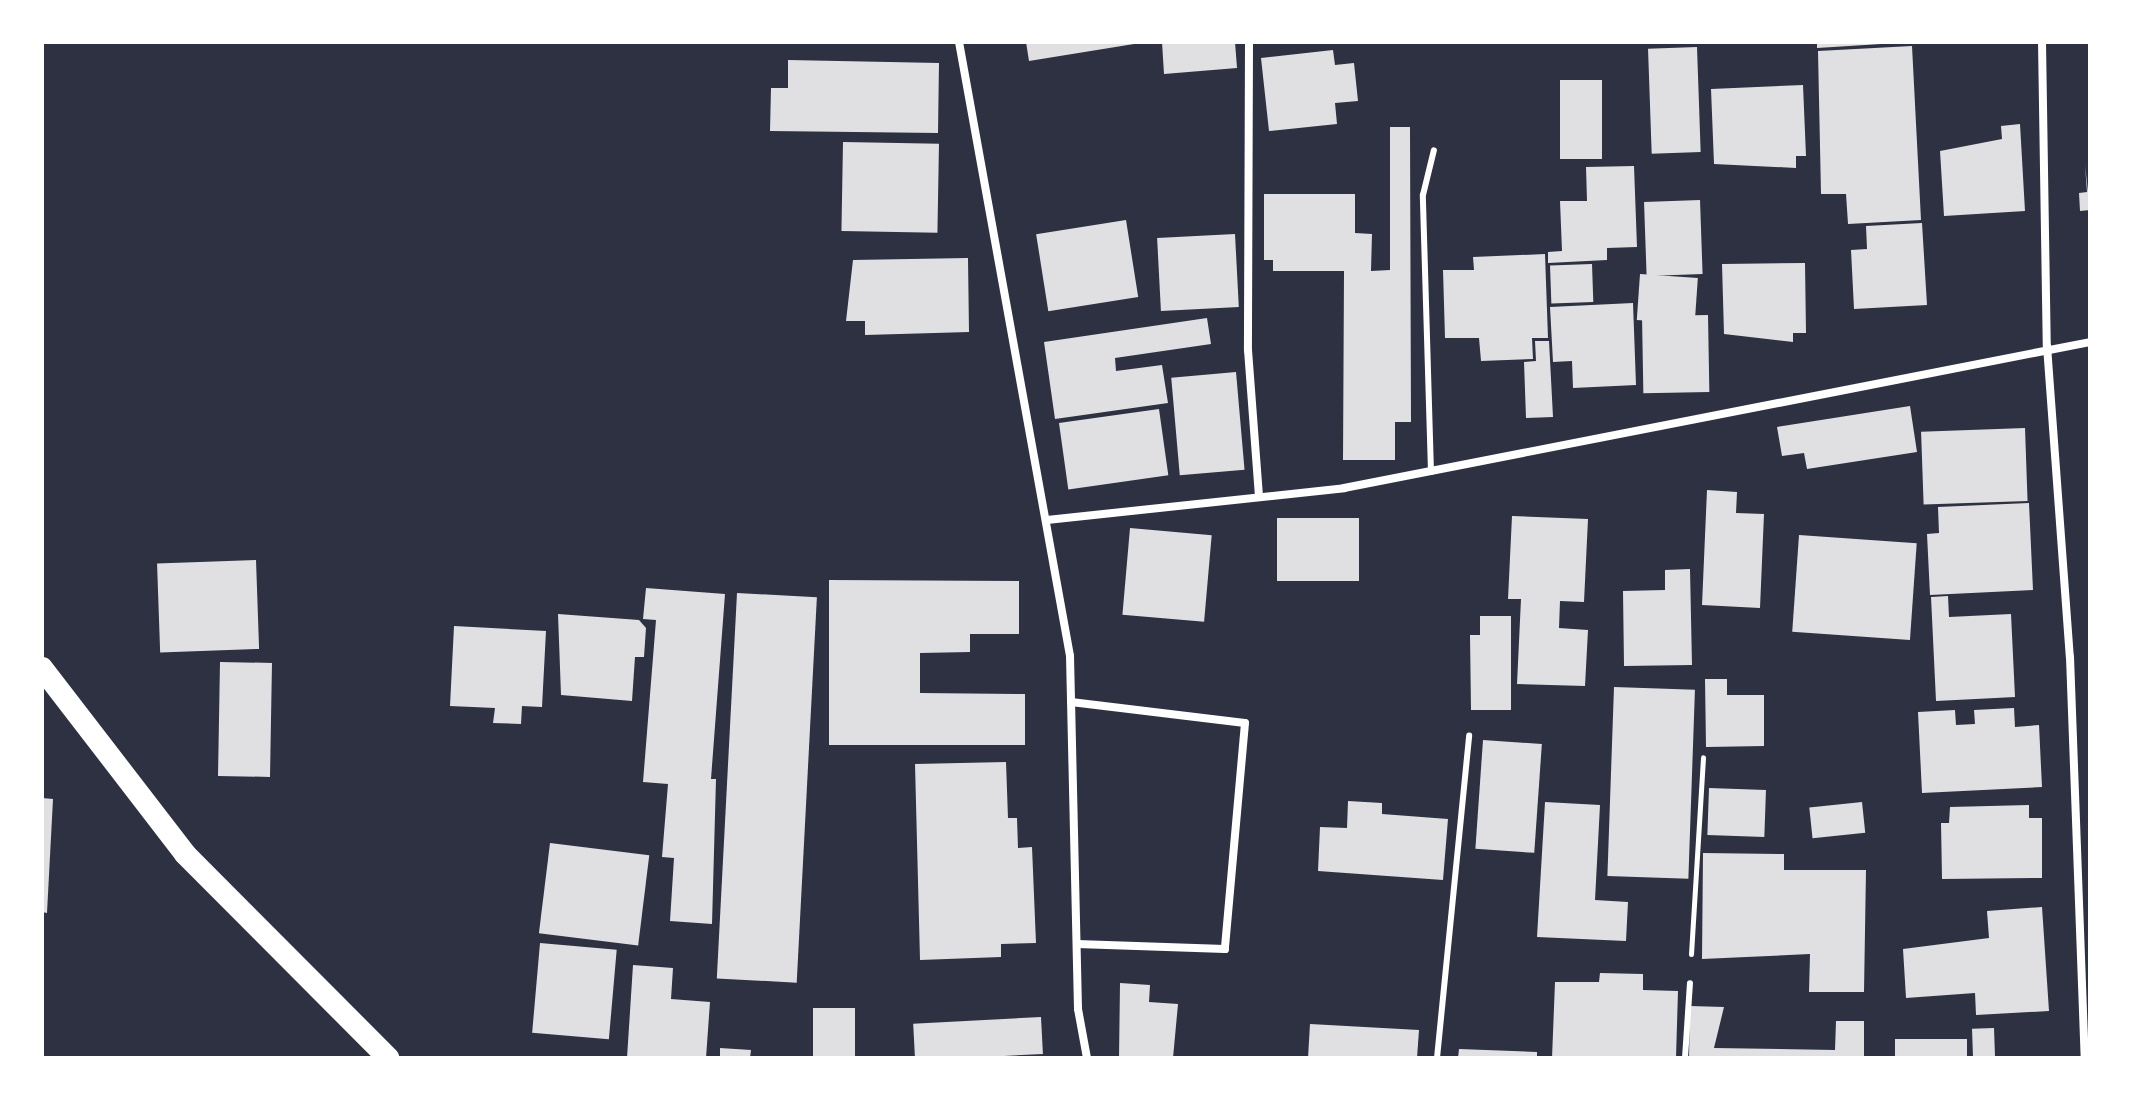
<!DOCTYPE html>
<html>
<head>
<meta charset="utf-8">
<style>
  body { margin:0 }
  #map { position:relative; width:2132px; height:1100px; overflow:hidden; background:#2d3142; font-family:Figtree,sans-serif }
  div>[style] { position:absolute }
  .building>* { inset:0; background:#e0e0e3; transform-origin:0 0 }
  .path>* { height:5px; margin:-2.5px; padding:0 2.5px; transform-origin:2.5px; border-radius:2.5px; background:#fff }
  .service>* { height:6px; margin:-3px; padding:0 3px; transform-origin:3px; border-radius:3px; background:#fff }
  .minor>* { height:8px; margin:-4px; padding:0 4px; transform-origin:4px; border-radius:4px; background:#fff }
  .trunk>* { height:22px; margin:-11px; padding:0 11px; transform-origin:11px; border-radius:11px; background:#fff }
  span { translate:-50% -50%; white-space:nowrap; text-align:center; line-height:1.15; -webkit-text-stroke:8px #fff; paint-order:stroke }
  .frame { position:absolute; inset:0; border:44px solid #fff; pointer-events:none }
</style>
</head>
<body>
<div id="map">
  <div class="building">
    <i style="clip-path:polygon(1026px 42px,1134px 42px,1134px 44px,1029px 61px)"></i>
    <i style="clip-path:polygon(1162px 42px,1235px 42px,1237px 68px,1164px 74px)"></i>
    <i style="clip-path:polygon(1817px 42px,1881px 42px,1881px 44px,1817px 48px)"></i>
    <i style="clip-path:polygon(1912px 46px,1921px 220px,1848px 224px,1846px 194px,1821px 194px,1818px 51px)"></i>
    <i style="left:1697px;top:47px;width:105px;height:49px;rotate:88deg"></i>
    <i style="clip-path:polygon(1333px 50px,1335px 65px,1354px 63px,1358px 101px,1335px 103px,1337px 124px,1269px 131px,1261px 58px)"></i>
    <i style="clip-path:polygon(788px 60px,939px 63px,938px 133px,770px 131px,771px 88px,788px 88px)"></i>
    <i style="left:1560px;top:80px;width:42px;height:79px"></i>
    <i style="clip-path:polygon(1803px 85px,1806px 156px,1796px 156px,1796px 168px,1714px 164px,1711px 89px)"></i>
    <i style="clip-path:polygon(2020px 124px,2025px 211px,1944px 216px,1940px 151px,2002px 139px,2001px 126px)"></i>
    <i style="clip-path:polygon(1390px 127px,1410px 127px,1411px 422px,1395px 422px,1395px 460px,1343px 460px,1344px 271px,1273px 271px,1273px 260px,1264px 260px,1264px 194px,1355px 194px,1355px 233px,1372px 234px,1371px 271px,1390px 270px)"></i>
    <i style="left:843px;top:142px;width:96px;height:89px;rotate:1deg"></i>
    <i style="clip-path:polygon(2085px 165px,2090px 210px,2080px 211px,2079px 193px,2087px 192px)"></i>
    <i style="clip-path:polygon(1634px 166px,1637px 247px,1607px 248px,1607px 260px,1548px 263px,1548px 252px,1562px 251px,1560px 201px,1587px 201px,1586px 167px)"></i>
    <i style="left:1700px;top:200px;width:74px;height:56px;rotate:88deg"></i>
    <i style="left:1126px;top:220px;width:78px;height:91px;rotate:81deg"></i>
    <i style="clip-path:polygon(1922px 223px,1927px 305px,1854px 309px,1851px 250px,1867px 249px,1866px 226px)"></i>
    <i style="left:1235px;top:234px;width:73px;height:78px;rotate:87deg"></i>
    <i style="clip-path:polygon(1545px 254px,1548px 338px,1532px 338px,1533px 359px,1481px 361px,1479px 338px,1445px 338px,1443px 270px,1474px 270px,1473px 257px)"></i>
    <i style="clip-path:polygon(968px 258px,969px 332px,865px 335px,865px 321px,846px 321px,853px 260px)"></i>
    <i style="clip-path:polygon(1805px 263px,1806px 333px,1793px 333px,1793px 342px,1724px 334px,1722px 264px)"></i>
    <i style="left:1592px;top:264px;width:38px;height:42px;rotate:88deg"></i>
    <i style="left:1640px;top:274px;width:58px;height:46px;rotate:4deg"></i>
    <i style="clip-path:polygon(1633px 303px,1636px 385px,1573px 388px,1572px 361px,1553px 362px,1550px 307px)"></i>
    <i style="left:1708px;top:315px;width:77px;height:66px;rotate:89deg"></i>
    <i style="clip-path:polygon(1207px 318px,1211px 344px,1115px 358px,1116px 371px,1162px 365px,1168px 403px,1055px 419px,1044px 342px)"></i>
    <i style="clip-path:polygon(1535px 341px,1549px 341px,1553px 417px,1526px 418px,1524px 362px,1536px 361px)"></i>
    <i style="left:1236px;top:372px;width:98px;height:65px;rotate:85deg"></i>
    <i style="clip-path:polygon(1910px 406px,1917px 452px,1807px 469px,1804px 453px,1782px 456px,1777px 427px)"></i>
    <i style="left:1159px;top:409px;width:67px;height:101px;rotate:82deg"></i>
    <i style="left:2025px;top:428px;width:73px;height:104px;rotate:88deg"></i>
    <i style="clip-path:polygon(1707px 490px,1737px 492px,1736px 513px,1764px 514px,1760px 608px,1702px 605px)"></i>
    <i style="clip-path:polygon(2029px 503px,2033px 590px,1930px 595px,1927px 534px,1939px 533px,1938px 507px)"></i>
    <i style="clip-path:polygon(1512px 516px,1588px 519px,1584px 602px,1560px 601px,1559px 628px,1588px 630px,1585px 686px,1517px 684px,1521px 599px,1508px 599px)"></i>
    <i style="left:1359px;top:518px;width:63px;height:82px;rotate:90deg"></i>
    <i style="left:1130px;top:528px;width:82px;height:87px;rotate:5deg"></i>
    <i style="left:1799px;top:535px;width:118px;height:97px;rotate:4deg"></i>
    <i style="left:256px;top:560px;width:89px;height:99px;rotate:88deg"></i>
    <i style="clip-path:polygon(1690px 569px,1692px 665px,1624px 666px,1623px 591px,1665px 590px,1665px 570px)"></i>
    <i style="clip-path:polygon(829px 580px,1019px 581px,1019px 634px,970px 634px,970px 652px,920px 653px,920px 693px,1025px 694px,1025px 745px,829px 745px)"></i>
    <i style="clip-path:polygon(646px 588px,725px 594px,711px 779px,716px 779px,712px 924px,670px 921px,674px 858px,662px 857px,668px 784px,643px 782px,656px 620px,643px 619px)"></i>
    <i style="left:737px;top:593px;width:80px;height:386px;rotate:3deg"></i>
    <i style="clip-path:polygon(1948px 596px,1949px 617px,2011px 614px,2015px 697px,1936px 701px,1931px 597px)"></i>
    <i style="clip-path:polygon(558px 614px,639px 620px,646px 628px,644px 657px,635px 657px,632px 701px,561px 695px)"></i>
    <i style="clip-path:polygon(1480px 616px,1511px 616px,1511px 710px,1471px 710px,1470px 635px,1480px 635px)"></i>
    <i style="clip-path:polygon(454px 626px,546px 631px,542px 707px,522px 706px,521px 724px,493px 723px,495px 708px,450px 706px)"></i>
    <i style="left:220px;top:662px;width:52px;height:114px;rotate:1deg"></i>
    <i style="clip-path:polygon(1705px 679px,1727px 679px,1727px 695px,1764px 695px,1764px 746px,1706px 747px)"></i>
    <i style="left:1614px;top:687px;width:81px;height:189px;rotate:2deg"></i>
    <i style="clip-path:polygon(2014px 708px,2015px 727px,2039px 725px,2042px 787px,1922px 793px,1918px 712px,1955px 710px,1956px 725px,1975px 724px,1974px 710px)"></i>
    <i style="left:1483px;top:740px;width:59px;height:109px;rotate:4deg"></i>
    <i style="clip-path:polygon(1006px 762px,1008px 818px,1017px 818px,1018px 848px,1032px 847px,1036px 943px,1001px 944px,1001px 957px,920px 960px,915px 764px)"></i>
    <i style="left:1709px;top:788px;width:57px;height:47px;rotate:2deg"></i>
    <i style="clip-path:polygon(42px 798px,53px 799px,47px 913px,42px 912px)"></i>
    <i style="clip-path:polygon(1348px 801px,1382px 803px,1382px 814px,1448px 819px,1443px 880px,1318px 871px,1320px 827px,1347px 828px)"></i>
    <i style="clip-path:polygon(1545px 802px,1600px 805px,1595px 900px,1628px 902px,1626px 941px,1537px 937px)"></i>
    <i style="left:1862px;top:802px;width:31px;height:53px;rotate:84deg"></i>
    <i style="clip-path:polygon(2029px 805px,2029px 818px,2042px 818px,2042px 878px,1942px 879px,1941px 823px,1949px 823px,1950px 807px)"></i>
    <i style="left:550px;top:843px;width:100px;height:91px;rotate:7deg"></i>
    <i style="clip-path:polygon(1703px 853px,1784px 854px,1784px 870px,1866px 870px,1864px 992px,1809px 992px,1810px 954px,1702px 959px)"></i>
    <i style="clip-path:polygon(2042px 907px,2049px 1011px,1976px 1015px,1975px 993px,1906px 998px,1903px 949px,1989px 938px,1987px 911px)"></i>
    <i style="left:540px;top:943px;width:77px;height:90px;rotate:5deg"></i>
    <i style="clip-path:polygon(633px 965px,673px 968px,671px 999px,710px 1002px,706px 1058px,627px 1058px)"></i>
    <i style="clip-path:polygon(1600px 973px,1643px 974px,1643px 990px,1678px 991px,1676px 1058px,1552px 1058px,1555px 982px,1599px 982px)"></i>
    <i style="clip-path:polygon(1120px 983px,1150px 985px,1149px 1002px,1178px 1004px,1173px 1058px,1119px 1058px)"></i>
    <i style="clip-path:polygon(1690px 1006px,1724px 1007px,1714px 1048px,1835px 1050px,1836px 1021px,1864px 1021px,1864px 1058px,1689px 1058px)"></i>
    <i style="left:813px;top:1008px;width:42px;height:50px"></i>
    <i style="left:1041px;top:1017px;width:37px;height:128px;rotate:87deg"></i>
    <i style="clip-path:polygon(1310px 1024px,1419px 1030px,1417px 1058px,1308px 1058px)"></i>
    <i style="left:1994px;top:1028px;width:30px;height:22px;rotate:88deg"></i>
    <i style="left:1967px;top:1039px;width:19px;height:72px;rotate:90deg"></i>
    <i style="clip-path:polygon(720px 1048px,751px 1050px,750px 1058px,720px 1058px)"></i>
    <i style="clip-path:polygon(1459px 1049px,1537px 1052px,1537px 1058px,1458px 1058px)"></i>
  </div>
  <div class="path">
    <i style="left:1691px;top:954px;width:197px;rotate:-86.5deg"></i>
  </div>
  <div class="service">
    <i style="left:1431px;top:472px;width:277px;rotate:-91.7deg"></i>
    <i style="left:1423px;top:195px;width:46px;rotate:-76.3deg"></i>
    <i style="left:1437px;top:1058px;width:324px;rotate:-84.3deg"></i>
    <i style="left:1685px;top:1058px;width:75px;rotate:-86.2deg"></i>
  </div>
  <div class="minor">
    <i style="left:959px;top:42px;width:624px;rotate:79.75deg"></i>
    <i style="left:1070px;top:656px;width:353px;rotate:88.7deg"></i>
    <i style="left:1078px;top:1009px;width:50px;rotate:79.6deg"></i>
    <i style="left:1249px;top:42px;width:308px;rotate:90.2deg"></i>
    <i style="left:1248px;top:350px;width:146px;rotate:85.7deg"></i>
    <i style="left:2042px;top:42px;width:304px;rotate:89.1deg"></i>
    <i style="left:2047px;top:346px;width:312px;rotate:85.8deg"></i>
    <i style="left:2070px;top:657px;width:401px;rotate:87.9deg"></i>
    <i style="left:1047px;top:520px;width:299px;rotate:-6.1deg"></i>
    <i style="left:1344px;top:488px;width:760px;rotate:-11.07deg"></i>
    <i style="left:1071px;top:702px;width:175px;rotate:6.9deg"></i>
    <i style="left:1245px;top:723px;width:227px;rotate:95.1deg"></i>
    <i style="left:1225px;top:949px;width:148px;rotate:-178.1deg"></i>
  </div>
  <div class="trunk">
    <i style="left:42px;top:668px;width:235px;rotate:52.4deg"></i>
    <i style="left:185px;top:854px;width:288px;rotate:45.1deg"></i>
  </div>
  <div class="frame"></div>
</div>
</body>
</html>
